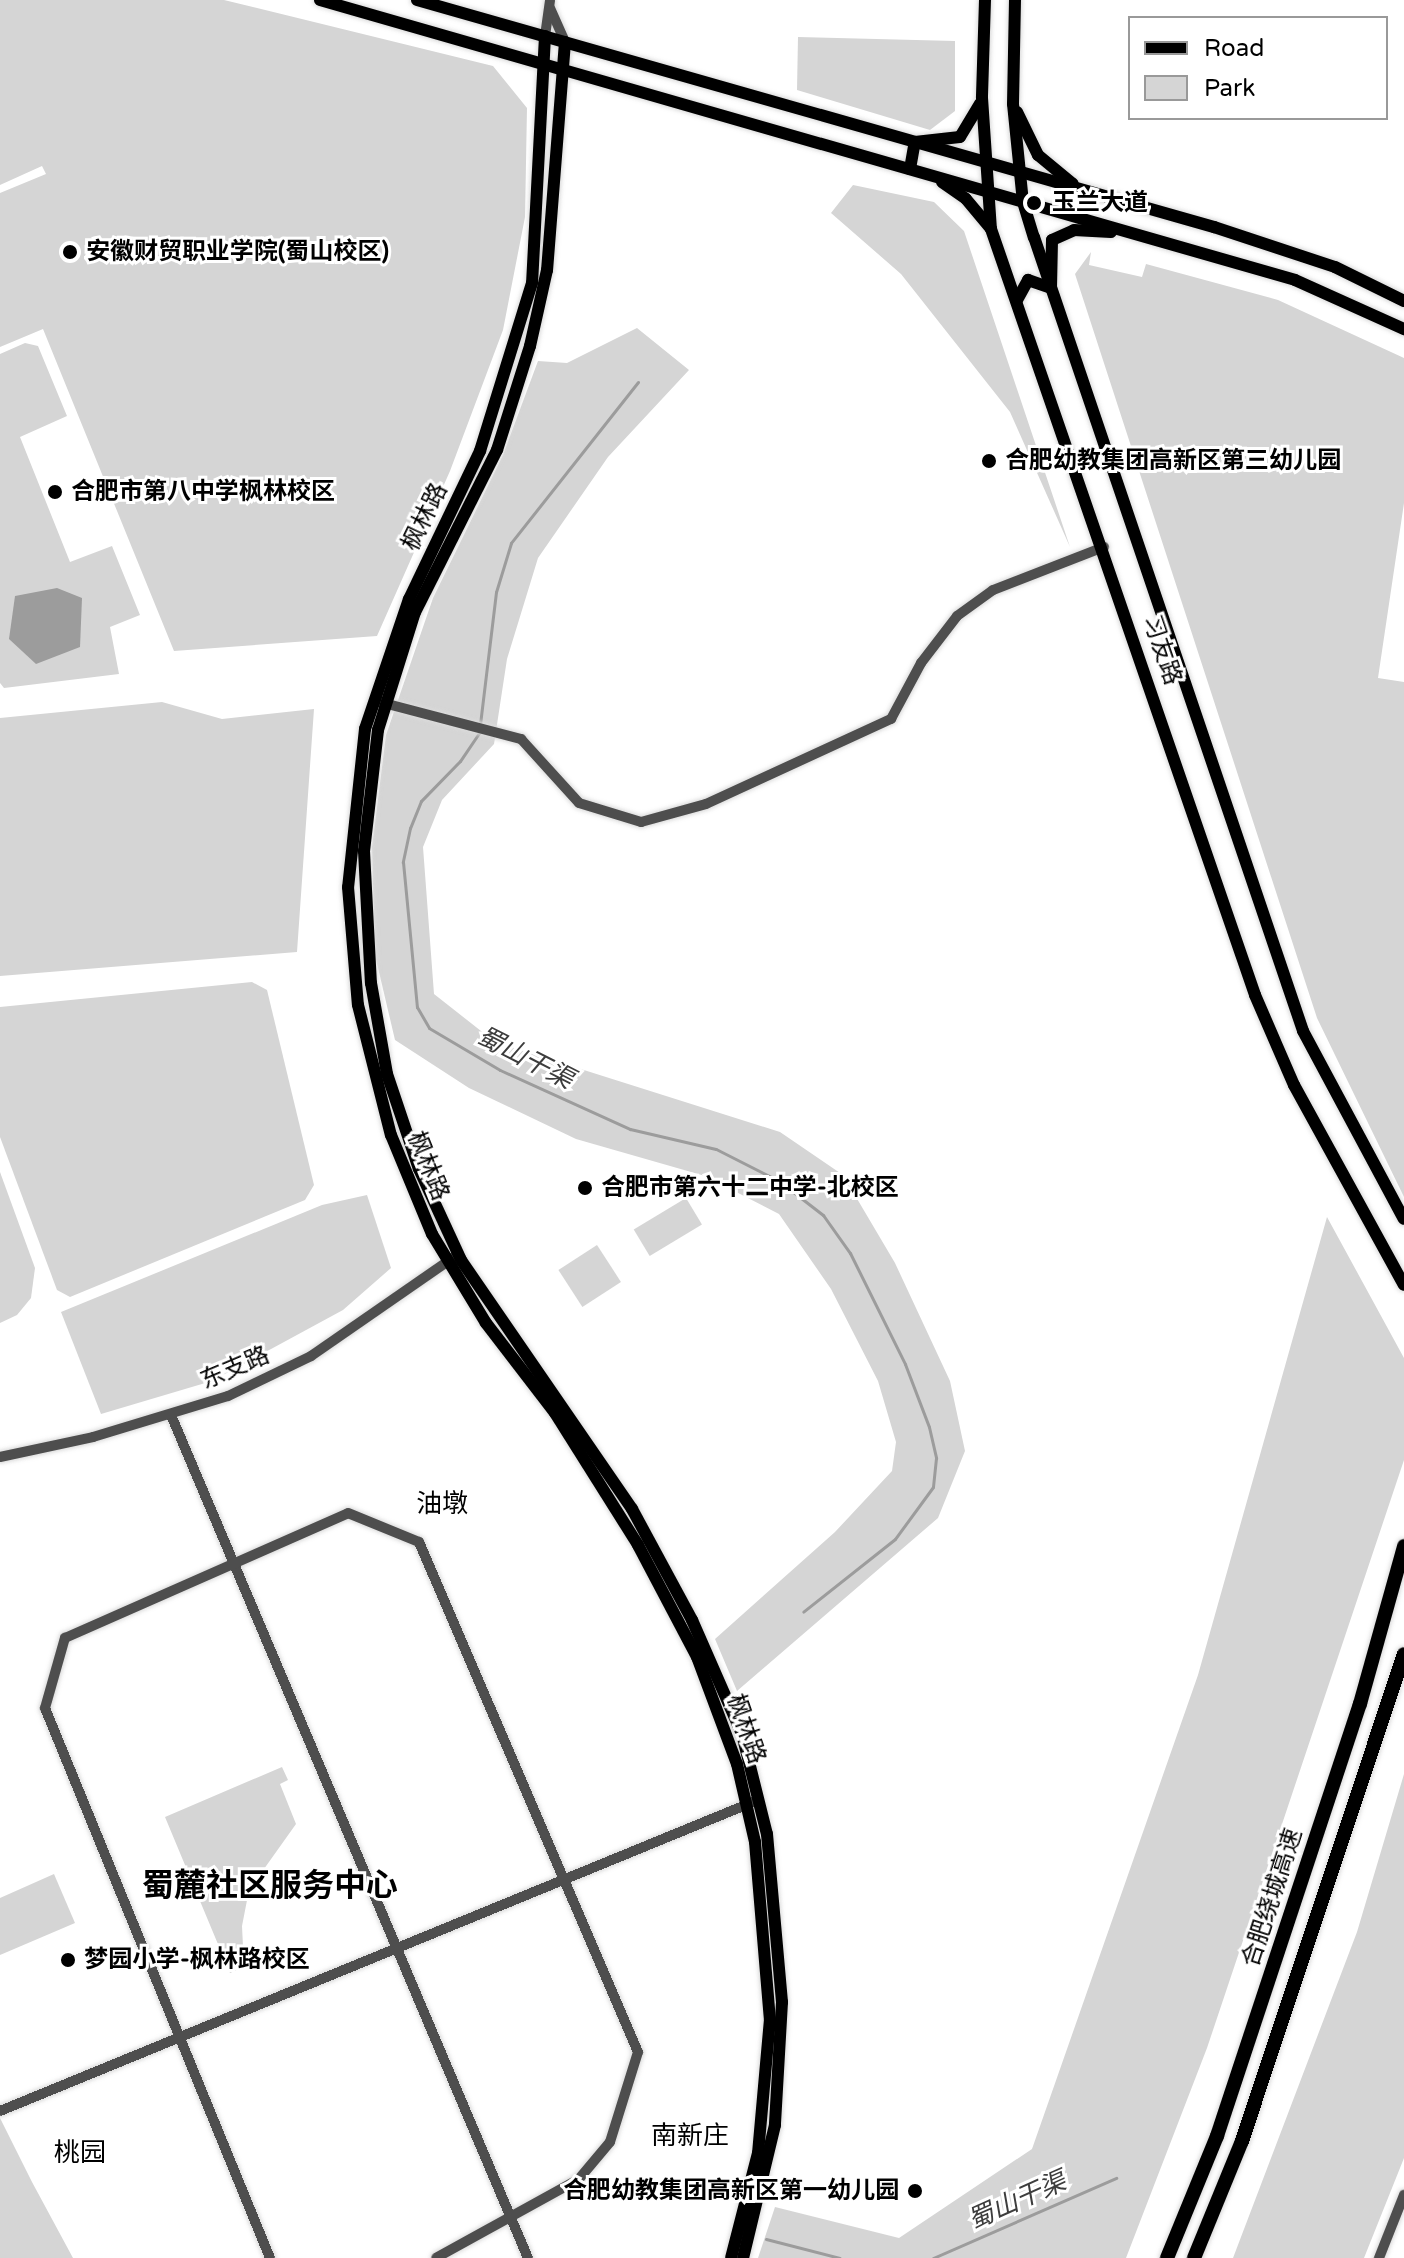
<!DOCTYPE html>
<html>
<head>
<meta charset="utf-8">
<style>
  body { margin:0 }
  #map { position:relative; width:1404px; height:2258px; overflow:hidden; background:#fff; font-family:"Varela Round","Noto Sans SC",sans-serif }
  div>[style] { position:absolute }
  .green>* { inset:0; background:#d5d5d5; transform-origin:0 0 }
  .water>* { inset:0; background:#9c9c9c }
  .stream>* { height:3px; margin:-1.5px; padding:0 1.5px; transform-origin:1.5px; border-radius:1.5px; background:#9c9c9c }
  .roads { filter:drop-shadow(0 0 2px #dbdbdb) drop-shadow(0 0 2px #dbdbdb) }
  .minor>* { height:10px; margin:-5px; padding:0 5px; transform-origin:5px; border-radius:5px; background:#4e4e4e }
  .major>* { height:12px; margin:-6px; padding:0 6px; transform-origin:6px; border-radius:6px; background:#000 }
  .highway>* { height:14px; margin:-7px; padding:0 7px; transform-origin:7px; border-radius:7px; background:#000 }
  .dots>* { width:22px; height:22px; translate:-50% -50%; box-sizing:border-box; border:4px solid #fff; border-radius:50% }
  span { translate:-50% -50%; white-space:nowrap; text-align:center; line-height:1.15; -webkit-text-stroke:6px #fff; paint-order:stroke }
  .poi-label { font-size:24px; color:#000; font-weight:700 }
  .left { translate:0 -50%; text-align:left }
  .right { translate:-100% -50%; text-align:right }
  .street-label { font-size:24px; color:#000 }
  .water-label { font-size:26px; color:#3d3d3d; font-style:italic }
  .neighbourhood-label { font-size:26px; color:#000 }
  .district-label { font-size:32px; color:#000; font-weight:700 }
  .legend { position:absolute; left:1128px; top:16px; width:260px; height:104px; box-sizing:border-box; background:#fff; border:2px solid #999; margin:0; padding:10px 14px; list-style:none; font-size:24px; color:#000 }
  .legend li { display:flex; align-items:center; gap:16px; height:40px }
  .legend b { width:40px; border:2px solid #999 }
</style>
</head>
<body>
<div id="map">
  <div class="green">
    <i style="clip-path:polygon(0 0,224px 0,493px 66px,527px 108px,525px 217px,503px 330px,450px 471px,377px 636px,174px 651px,43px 329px,0 347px,0 193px,46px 174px,42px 166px,0 185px)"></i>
    <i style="clip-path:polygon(798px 37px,955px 41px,955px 111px,930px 130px,797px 90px)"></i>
    <i style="clip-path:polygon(853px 185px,934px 202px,964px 231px,1070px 547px,1010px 412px,901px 274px,831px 213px)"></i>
    <i style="clip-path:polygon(1091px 252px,1089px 265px,1142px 277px,1146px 264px,1278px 300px,1404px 358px,1404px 503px,1378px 678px,1404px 682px,1404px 1197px,1317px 1018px,1075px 274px)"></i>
    <i style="clip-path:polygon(637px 328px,689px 370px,608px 457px,538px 558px,507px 659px,494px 744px,442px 800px,423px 847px,434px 994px,495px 1042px,780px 1132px,843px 1175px,895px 1263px,950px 1381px,965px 1451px,938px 1518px,737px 1691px,715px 1639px,835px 1532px,892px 1471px,896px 1442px,878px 1381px,831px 1289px,779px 1214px,705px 1176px,576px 1139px,469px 1088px,395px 1040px,375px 955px,372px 847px,386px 735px,433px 598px,503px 455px,538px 361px,567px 363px)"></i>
    <i style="clip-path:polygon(25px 343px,38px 346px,67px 416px,20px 437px,70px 562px,112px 546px,140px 615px,110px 627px,119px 674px,4px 688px,0 683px,0 354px)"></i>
    <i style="clip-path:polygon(162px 702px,222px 719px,314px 709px,297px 952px,0 976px,0 718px)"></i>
    <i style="clip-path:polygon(252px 982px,267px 990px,314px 1185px,305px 1200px,70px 1297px,57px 1290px,0 1137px,0 1007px)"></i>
    <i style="clip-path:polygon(0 1172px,35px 1268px,31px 1298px,17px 1315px,0 1323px)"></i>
    <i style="clip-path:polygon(367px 1195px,391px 1268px,343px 1310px,212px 1381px,101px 1414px,61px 1312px,322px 1205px)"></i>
    <i style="left:686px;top:1198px;width:31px;height:61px;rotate:59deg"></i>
    <i style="clip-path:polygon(1327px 1217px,1404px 1358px,1404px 1460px,1207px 2048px,1126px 2258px,758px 2258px,775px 2207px,899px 2238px,1032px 2149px,1198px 1675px)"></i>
    <i style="left:597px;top:1245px;width:44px;height:46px;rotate:57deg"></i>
    <i style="clip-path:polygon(282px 1767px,288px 1780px,280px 1784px,296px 1824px,249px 1890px,242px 1926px,244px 1967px,230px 1973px,165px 1817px)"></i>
    <i style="clip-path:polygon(1404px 1774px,1404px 2158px,1364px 2258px,1233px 2258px,1357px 1932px)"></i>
    <i style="clip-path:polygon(54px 1874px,75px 1923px,0 1955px,0 1898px)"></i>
    <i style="clip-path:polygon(0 2118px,32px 2182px,73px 2258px,0 2258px)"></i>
  </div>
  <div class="water">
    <i style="clip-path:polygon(57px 588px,82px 598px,80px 647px,36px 664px,9px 639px,15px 596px)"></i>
  </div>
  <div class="stream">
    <i style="left:638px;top:382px;width:205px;rotate:128.3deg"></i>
    <i style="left:511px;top:543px;width:51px;rotate:107deg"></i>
    <i style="left:496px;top:592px;width:142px;rotate:96.9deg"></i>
    <i style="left:479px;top:733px;width:34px;rotate:124deg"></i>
    <i style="left:460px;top:761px;width:56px;rotate:134.3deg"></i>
    <i style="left:421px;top:801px;width:29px;rotate:112deg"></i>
    <i style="left:410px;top:828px;width:35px;rotate:102deg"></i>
    <i style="left:403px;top:862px;width:146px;rotate:84.5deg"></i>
    <i style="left:417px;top:1007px;width:24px;rotate:60deg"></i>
    <i style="left:429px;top:1028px;width:82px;rotate:30.6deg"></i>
    <i style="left:500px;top:1070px;width:143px;rotate:24.4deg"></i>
    <i style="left:630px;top:1129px;width:88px;rotate:13.1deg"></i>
    <i style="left:716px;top:1149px;width:71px;rotate:26.9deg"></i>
    <i style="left:779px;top:1181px;width:56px;rotate:37.7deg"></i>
    <i style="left:823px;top:1215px;width:47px;rotate:54.6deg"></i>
    <i style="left:850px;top:1253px;width:124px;rotate:63.6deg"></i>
    <i style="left:905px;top:1364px;width:67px;rotate:69.1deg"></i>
    <i style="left:929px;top:1427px;width:32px;rotate:77deg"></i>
    <i style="left:936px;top:1458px;width:29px;rotate:96deg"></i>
    <i style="left:933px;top:1487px;width:64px;rotate:126.2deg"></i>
    <i style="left:895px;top:1539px;width:117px;rotate:141.6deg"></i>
    <i style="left:766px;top:2239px;width:76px;rotate:14.4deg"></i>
    <i style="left:933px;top:2258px;width:200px;rotate:-23.6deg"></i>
  </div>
  <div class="roads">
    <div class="minor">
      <i style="left:550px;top:8px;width:37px;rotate:66deg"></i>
      <i style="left:545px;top:36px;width:36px;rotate:-82deg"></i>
      <i style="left:380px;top:702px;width:146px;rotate:14.7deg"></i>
      <i style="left:521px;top:739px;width:86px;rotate:47.8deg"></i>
      <i style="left:579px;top:803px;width:65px;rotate:17deg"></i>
      <i style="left:641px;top:822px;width:67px;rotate:-15.5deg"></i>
      <i style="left:706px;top:804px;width:204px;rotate:-24.7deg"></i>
      <i style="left:891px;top:719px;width:64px;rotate:-61.8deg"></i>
      <i style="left:921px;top:663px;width:59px;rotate:-52.5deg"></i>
      <i style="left:957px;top:616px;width:44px;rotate:-35.8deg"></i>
      <i style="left:993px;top:590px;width:119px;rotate:-21.2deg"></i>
      <i style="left:171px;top:1415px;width:915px;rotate:67.05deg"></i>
      <i style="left:0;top:1457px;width:95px;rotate:-12.1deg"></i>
      <i style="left:93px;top:1437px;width:141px;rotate:-16.9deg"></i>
      <i style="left:228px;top:1396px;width:92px;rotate:-25.7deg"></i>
      <i style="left:311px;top:1356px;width:174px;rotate:-34.7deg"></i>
      <i style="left:0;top:2111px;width:814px;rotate:-22.31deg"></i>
      <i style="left:270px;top:2258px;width:594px;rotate:-112.25deg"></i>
      <i style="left:45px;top:1708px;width:73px;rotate:-74.1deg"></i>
      <i style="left:65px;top:1638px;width:309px;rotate:-23.8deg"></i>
      <i style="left:348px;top:1513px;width:77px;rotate:22.2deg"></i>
      <i style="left:419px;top:1542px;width:555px;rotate:66.76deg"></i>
      <i style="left:638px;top:2052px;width:94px;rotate:107.3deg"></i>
      <i style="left:610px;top:2142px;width:48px;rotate:130deg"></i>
      <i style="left:579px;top:2179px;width:163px;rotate:151.1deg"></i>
      <i style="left:1379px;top:2258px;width:68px;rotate:-68.4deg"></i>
    </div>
    <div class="major">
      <i style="left:320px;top:0;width:1014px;rotate:16.02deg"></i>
      <i style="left:1295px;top:280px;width:120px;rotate:24.2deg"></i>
      <i style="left:417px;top:0;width:829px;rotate:15.9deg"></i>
      <i style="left:1214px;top:227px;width:127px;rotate:18.3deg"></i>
      <i style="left:1335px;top:267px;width:77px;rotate:26.2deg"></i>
      <i style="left:985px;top:0;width:98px;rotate:91.8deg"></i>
      <i style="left:982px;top:98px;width:131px;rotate:86.1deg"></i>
      <i style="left:991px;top:229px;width:810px;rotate:70.98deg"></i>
      <i style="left:1255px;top:995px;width:98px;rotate:66.6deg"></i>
      <i style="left:1294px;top:1085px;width:228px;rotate:61.2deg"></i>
      <i style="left:1015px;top:0;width:104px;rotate:91.1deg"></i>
      <i style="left:1013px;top:104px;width:99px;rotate:84.2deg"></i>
      <i style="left:1023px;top:202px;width:37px;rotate:73deg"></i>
      <i style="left:1034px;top:237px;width:838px;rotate:71.28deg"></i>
      <i style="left:1303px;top:1031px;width:213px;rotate:61.8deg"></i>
      <i style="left:545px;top:36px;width:247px;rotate:93deg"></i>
      <i style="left:532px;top:283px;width:176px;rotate:107.2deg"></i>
      <i style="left:480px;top:451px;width:164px;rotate:115.6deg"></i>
      <i style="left:409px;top:599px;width:137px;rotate:108.7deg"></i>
      <i style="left:365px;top:729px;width:159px;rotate:96.1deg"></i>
      <i style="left:348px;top:887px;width:118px;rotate:85.2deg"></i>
      <i style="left:358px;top:1005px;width:134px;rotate:75.8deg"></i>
      <i style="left:391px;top:1135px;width:107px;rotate:67.5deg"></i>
      <i style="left:432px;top:1234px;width:104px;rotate:58.8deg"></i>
      <i style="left:486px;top:1323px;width:113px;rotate:52.5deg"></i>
      <i style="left:555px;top:1413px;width:156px;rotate:57.8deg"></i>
      <i style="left:638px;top:1545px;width:127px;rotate:62.2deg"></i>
      <i style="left:697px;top:1657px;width:114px;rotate:69.5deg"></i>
      <i style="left:737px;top:1764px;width:80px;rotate:77deg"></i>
      <i style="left:755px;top:1842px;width:178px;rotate:85.2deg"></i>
      <i style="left:770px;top:2019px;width:135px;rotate:95.1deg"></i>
      <i style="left:758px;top:2153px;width:108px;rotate:104.4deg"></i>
      <i style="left:565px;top:42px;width:229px;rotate:94.5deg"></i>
      <i style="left:547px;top:270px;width:78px;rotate:102.6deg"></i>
      <i style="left:530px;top:346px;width:109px;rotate:107.6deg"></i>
      <i style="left:497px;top:450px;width:182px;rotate:116.8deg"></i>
      <i style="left:415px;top:612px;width:124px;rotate:107.4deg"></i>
      <i style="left:378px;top:730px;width:122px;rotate:96.6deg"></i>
      <i style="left:364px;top:851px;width:132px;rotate:87deg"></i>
      <i style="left:371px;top:983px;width:92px;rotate:80deg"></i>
      <i style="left:387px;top:1074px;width:100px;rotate:71.4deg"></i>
      <i style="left:419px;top:1169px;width:100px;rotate:65.2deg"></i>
      <i style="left:461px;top:1260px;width:302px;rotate:55.5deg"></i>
      <i style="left:632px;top:1509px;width:126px;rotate:61.6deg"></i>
      <i style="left:692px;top:1620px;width:124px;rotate:66.3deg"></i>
      <i style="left:742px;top:1734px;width:103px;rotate:76deg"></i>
      <i style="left:767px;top:1834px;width:169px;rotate:84.9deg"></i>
      <i style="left:782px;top:2002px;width:123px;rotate:93.3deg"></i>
      <i style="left:775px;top:2125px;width:137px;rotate:103.5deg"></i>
      <i style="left:1017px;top:112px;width:48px;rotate:64deg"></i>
      <i style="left:1038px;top:155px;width:45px;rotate:39.6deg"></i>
      <i style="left:910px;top:169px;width:27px;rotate:-80deg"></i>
      <i style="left:915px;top:142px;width:45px;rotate:-6.3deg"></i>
      <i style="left:960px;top:137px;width:39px;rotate:-59deg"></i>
      <i style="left:942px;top:182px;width:29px;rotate:35deg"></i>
      <i style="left:966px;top:199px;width:39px;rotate:50deg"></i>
      <i style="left:1017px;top:300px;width:23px;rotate:-61deg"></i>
      <i style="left:1028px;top:280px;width:24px;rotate:19deg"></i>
      <i style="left:1051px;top:288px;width:48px;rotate:-88.8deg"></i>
      <i style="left:1052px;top:240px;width:24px;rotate:-24deg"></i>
      <i style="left:1074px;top:230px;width:37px;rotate:3deg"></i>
    </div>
    <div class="highway">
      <i style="left:1167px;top:2258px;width:132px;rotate:-67.7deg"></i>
      <i style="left:1217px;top:2136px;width:455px;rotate:-71.7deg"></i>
      <i style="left:1360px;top:1704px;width:164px;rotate:-74.4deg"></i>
      <i style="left:1194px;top:2258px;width:126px;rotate:-67.7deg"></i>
      <i style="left:1242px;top:2141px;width:513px;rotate:-71.6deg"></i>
    </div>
  </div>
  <div class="dots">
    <i style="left:1034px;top:203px;background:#000"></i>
    <i style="left:70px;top:252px;background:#000"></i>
    <i style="left:989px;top:461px;background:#000"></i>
    <i style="left:55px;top:492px;background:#000"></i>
    <i style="left:585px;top:1188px;background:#000"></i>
    <i style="left:68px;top:1960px;background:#000"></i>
    <i style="left:915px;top:2191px;background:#000"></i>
  </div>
  <div class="poi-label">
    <span class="left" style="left:1052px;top:203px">玉兰大道</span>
    <span class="left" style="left:86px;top:252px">安徽财贸职业学院(蜀山校区)</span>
    <span class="left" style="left:1005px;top:461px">合肥幼教集团高新区第三幼儿园</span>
    <span class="left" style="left:71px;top:492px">合肥市第八中学枫林校区</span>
    <span class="left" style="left:601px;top:1188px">合肥市第六十二中学-北校区</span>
    <span class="left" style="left:84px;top:1960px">梦园小学-枫林路校区</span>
    <span class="right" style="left:899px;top:2191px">合肥幼教集团高新区第一幼儿园</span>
  </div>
  <div class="street-label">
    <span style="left:425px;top:517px;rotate:-64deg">枫林路</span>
    <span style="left:1162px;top:650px;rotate:71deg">习友路</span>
    <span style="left:428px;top:1166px;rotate:68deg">枫林路</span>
    <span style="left:235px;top:1368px;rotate:-23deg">东支路</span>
    <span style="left:746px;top:1729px;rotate:71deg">枫林路</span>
    <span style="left:1272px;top:1898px;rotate:-72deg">合肥绕城高速</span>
  </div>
  <div class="water-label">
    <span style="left:525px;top:1058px;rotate:27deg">蜀山干渠</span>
    <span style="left:1017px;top:2201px;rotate:-24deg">蜀山干渠</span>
  </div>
  <div class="neighbourhood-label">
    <span style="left:442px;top:1504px">油墩</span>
    <span style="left:690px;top:2136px">南新庄</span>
    <span style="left:80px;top:2153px">桃园</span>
  </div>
  <div class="district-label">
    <span style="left:270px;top:1886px">蜀麓社区服务中心</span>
  </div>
  <ul class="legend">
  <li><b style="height:10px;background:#000"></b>Road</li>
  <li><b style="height:22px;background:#d5d5d5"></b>Park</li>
  </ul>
</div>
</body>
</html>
